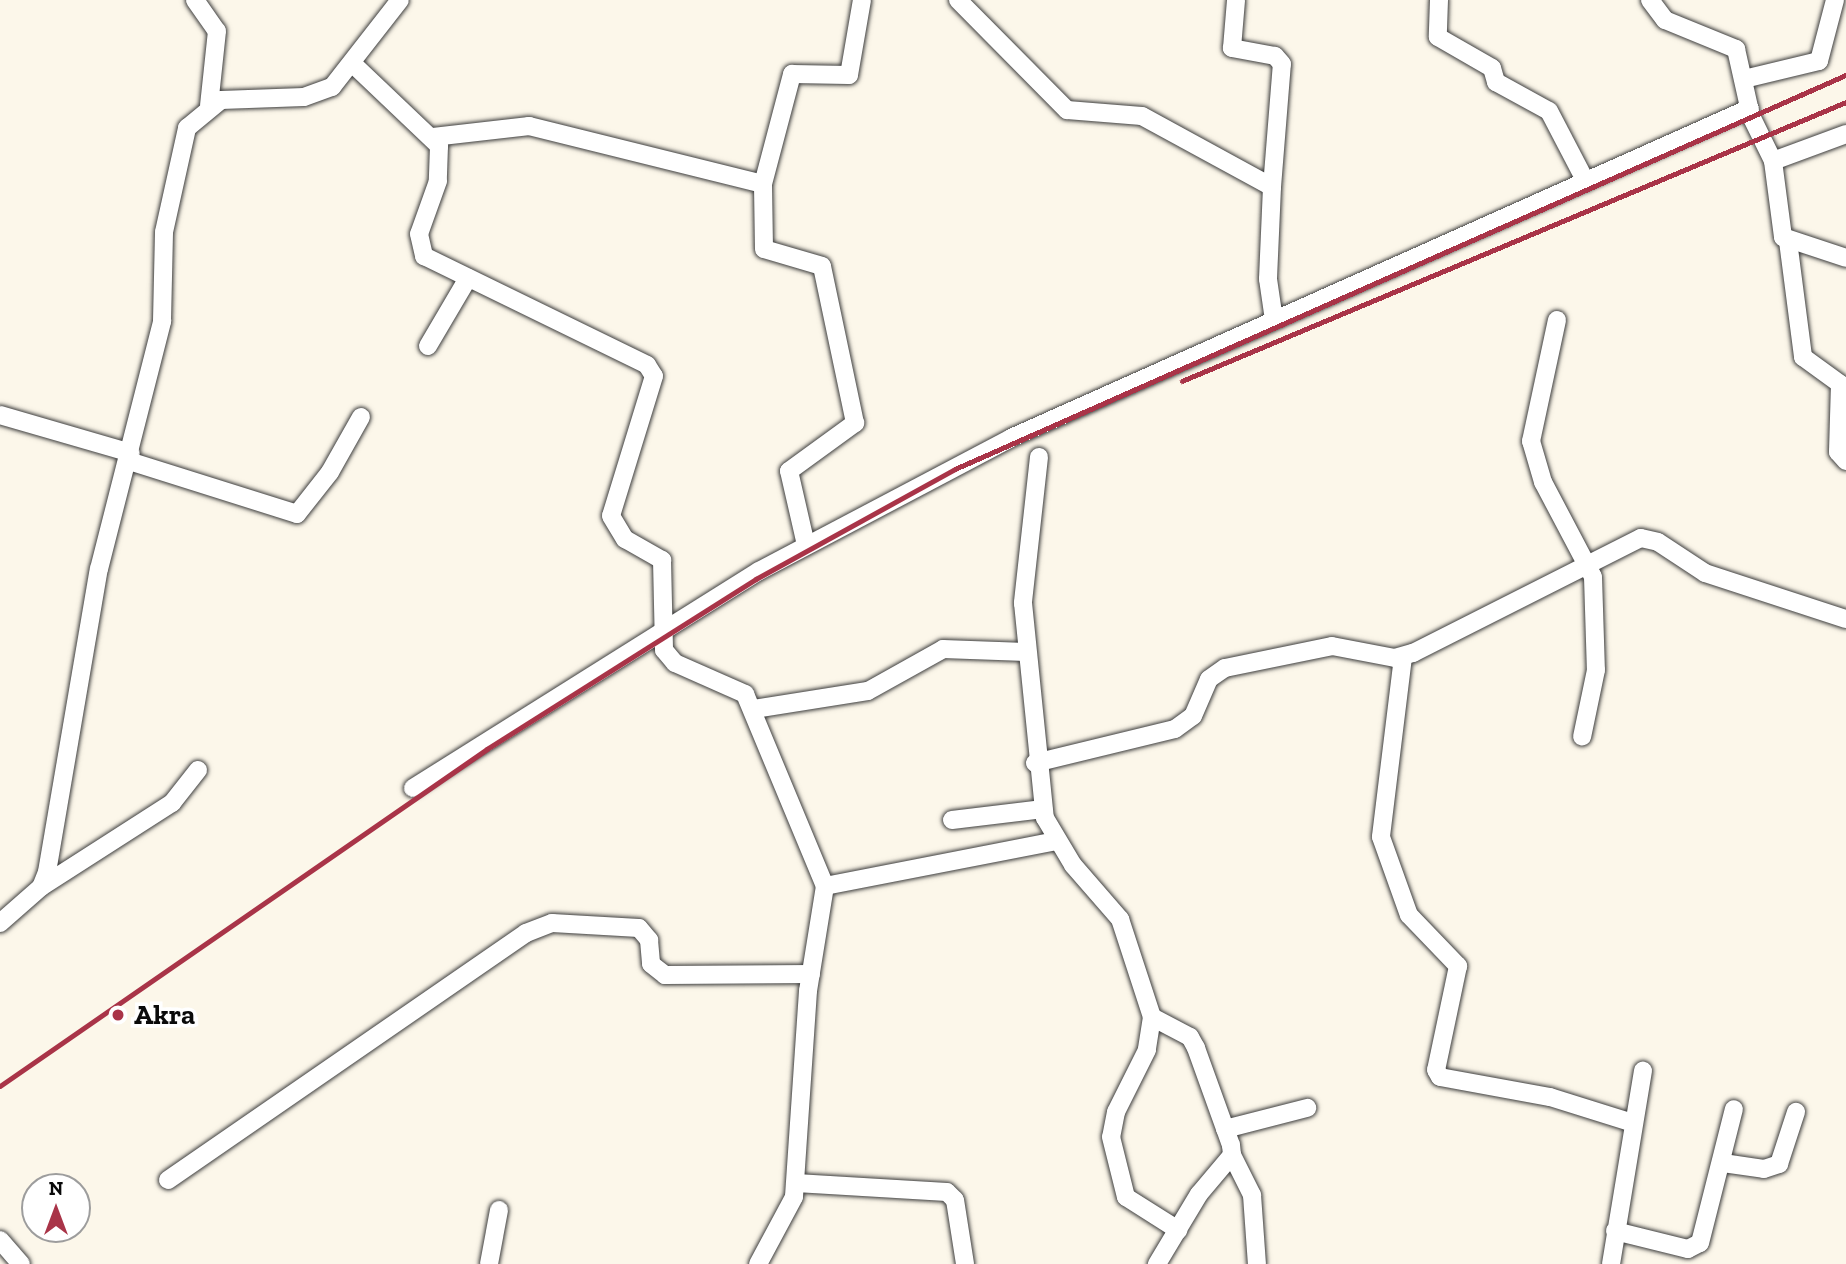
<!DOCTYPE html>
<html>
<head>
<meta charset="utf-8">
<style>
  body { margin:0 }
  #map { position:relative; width:1846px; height:1264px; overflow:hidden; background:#fcf7ea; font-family:"Zilla Slab",serif }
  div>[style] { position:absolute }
  .roads { filter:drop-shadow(0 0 2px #3d3d3d) drop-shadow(0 0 2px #3d3d3d) }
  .minor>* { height:18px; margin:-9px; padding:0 9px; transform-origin:9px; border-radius:9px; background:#fff }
  .rail>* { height:4.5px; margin:-2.25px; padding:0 2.25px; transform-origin:2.25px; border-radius:2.25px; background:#a93448 }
  .dots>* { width:19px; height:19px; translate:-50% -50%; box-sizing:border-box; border:4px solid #fff; border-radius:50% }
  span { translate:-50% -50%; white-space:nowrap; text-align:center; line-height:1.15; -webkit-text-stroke:7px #fff; paint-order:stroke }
  .poi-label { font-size:28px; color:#0a0a0a; font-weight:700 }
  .left { translate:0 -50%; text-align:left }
  .north { position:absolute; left:21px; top:1173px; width:70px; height:70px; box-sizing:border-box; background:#fff; border:2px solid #9d9d9d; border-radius:50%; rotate:0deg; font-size:19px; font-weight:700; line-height:28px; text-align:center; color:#0a0a0a }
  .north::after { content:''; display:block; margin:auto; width:24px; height:32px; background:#a93448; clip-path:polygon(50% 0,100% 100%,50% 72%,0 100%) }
</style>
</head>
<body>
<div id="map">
  <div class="roads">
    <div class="minor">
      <i style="left:195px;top:0;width:38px;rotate:55deg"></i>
      <i style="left:217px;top:31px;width:75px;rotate:96.1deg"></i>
      <i style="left:958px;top:0;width:155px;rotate:45.3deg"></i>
      <i style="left:1067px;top:110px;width:75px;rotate:4.6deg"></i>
      <i style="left:1142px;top:116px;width:148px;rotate:28.6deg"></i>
      <i style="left:1272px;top:187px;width:123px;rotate:-85.4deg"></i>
      <i style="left:1282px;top:64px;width:11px;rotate:-131deg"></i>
      <i style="left:1275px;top:56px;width:44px;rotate:-169.5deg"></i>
      <i style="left:1232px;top:48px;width:48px;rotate:-85.2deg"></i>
      <i style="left:1439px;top:0;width:37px;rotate:92deg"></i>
      <i style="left:1438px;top:37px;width:62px;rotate:29.9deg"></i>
      <i style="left:1492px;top:68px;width:15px;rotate:74deg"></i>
      <i style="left:1496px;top:82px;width:60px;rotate:28.7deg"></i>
      <i style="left:1549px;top:111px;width:80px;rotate:62.5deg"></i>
      <i style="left:1650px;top:0;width:25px;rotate:53deg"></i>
      <i style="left:1665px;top:20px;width:77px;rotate:22.2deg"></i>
      <i style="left:1736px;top:49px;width:69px;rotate:77.4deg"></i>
      <i style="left:1751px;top:116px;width:50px;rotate:63.9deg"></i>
      <i style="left:1773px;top:161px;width:77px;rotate:82.5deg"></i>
      <i style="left:1783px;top:237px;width:66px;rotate:18.4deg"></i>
      <i style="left:353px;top:64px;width:119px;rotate:43.6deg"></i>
      <i style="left:439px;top:146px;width:35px;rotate:92deg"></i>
      <i style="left:438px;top:181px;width:56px;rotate:109.7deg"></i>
      <i style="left:419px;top:234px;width:23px;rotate:77deg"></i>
      <i style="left:424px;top:256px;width:248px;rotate:26deg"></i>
      <i style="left:647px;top:365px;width:13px;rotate:58deg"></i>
      <i style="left:654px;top:376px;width:146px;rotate:107.1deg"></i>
      <i style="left:611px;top:516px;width:27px;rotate:59deg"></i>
      <i style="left:625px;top:539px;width:43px;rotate:29.6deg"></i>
      <i style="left:662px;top:560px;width:90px;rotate:88.7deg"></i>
      <i style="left:664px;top:650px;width:17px;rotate:50deg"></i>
      <i style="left:675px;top:663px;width:77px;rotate:23.9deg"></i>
      <i style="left:745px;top:694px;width:208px;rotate:67.4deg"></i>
      <i style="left:825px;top:886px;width:106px;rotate:99.2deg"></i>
      <i style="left:808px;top:991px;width:206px;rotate:93.9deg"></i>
      <i style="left:794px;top:1197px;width:76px;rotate:118.2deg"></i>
      <i style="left:1744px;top:79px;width:77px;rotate:-13.5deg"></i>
      <i style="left:1819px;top:61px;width:63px;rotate:-75.3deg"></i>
      <i style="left:433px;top:137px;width:97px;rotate:-6.5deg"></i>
      <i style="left:529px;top:126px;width:241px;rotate:13.9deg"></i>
      <i style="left:1773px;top:161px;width:78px;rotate:-20.3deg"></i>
      <i style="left:1272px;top:187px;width:92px;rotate:92.5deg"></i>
      <i style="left:1268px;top:279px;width:41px;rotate:81.7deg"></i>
      <i style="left:1788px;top:241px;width:117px;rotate:82.6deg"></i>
      <i style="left:1803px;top:357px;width:46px;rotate:36.1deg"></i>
      <i style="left:1840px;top:384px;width:68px;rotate:91.7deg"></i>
      <i style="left:1838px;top:452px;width:12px;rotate:48deg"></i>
      <i style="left:1557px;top:320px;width:124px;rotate:102.1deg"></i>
      <i style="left:1531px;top:441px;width:43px;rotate:73.7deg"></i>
      <i style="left:1543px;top:482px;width:107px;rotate:62.2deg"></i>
      <i style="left:1593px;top:577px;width:93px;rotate:88.2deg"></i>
      <i style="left:1596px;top:670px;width:68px;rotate:101.8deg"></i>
      <i style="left:428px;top:346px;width:79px;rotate:-59.5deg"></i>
      <i style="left:0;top:415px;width:136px;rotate:16.2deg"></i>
      <i style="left:1039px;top:457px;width:147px;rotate:96.3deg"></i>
      <i style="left:1023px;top:603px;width:216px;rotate:84.2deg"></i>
      <i style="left:1045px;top:818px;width:55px;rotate:59.2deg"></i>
      <i style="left:1073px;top:865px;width:72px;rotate:49deg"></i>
      <i style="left:1120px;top:919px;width:103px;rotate:71.9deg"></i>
      <i style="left:1152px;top:1017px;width:43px;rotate:27.8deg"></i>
      <i style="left:1190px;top:1037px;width:13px;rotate:61deg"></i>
      <i style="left:1196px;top:1048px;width:103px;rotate:70.2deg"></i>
      <i style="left:1231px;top:1145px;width:10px;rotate:84deg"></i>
      <i style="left:1232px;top:1155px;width:51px;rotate:130.2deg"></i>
      <i style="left:1199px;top:1194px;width:82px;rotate:121deg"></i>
      <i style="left:129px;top:461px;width:176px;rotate:17.5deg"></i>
      <i style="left:297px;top:514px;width:53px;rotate:-51.8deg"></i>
      <i style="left:330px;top:472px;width:63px;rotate:-60.6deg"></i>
      <i style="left:806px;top:545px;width:76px;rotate:-102.9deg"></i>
      <i style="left:789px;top:471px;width:82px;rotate:-36deg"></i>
      <i style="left:855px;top:423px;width:160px;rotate:-101.9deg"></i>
      <i style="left:822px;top:266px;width:60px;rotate:-163.7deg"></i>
      <i style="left:764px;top:249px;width:65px;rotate:-90.9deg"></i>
      <i style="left:763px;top:184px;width:114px;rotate:-75.2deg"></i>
      <i style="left:792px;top:74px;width:57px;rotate:1deg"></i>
      <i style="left:849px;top:75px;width:76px;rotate:-80.2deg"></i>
      <i style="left:1403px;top:657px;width:181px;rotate:97deg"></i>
      <i style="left:1381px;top:837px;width:83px;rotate:70.3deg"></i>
      <i style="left:1409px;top:915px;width:71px;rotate:46.1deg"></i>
      <i style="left:1458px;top:966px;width:106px;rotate:101.9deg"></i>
      <i style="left:1436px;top:1070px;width:8px;rotate:60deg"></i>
      <i style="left:1440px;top:1077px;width:112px;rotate:10.3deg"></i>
      <i style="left:1550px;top:1097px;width:87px;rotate:17.4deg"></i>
      <i style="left:754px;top:709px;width:115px;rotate:-9deg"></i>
      <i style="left:868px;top:691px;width:86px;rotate:-29.2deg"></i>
      <i style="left:943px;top:649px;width:83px;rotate:2.1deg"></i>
      <i style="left:1035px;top:763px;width:144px;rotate:-13.7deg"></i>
      <i style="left:1175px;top:729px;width:22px;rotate:-36deg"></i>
      <i style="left:1193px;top:716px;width:40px;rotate:-66.6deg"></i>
      <i style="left:1209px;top:679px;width:19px;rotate:-35deg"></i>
      <i style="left:1225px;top:668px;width:109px;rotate:-11.6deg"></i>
      <i style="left:1332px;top:646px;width:64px;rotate:10.8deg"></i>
      <i style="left:1395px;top:658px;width:19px;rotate:-16deg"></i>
      <i style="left:1413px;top:653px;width:255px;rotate:-26.8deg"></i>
      <i style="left:1641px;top:538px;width:17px;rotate:13deg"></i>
      <i style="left:1658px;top:542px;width:56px;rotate:33.4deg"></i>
      <i style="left:1705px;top:573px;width:148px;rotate:18.1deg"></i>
      <i style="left:413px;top:788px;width:408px;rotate:-32.1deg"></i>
      <i style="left:759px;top:571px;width:285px;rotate:-27.8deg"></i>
      <i style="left:1011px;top:438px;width:809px;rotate:-24.06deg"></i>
      <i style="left:952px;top:820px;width:92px;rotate:-6.9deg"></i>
      <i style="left:825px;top:886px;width:235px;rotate:-11deg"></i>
      <i style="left:41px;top:887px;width:156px;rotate:-32.7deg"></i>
      <i style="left:172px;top:803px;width:42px;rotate:-51.8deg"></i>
      <i style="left:0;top:923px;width:55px;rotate:-41.3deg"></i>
      <i style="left:41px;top:887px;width:16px;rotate:-68deg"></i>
      <i style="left:47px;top:872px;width:307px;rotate:-80.3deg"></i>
      <i style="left:99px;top:569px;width:256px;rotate:-75.7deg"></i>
      <i style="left:162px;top:321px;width:89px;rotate:-88.7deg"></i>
      <i style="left:164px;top:232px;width:107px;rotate:-77.5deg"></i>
      <i style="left:187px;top:128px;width:44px;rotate:-39.5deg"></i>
      <i style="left:221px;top:100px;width:83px;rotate:-2.1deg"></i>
      <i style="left:304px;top:97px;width:30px;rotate:-20deg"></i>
      <i style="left:332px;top:87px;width:110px;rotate:-52deg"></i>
      <i style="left:1152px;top:1017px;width:33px;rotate:99deg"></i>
      <i style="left:1147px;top:1050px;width:69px;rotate:116.6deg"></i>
      <i style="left:1116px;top:1112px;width:25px;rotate:101deg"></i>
      <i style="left:1111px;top:1137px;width:62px;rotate:76deg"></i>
      <i style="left:1126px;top:1197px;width:62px;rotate:32.4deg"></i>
      <i style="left:1225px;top:1129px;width:85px;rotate:-14.4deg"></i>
      <i style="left:1232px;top:1155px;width:45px;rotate:63.4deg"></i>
      <i style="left:1252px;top:1195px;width:69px;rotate:85.9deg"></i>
      <i style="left:1723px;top:1163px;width:41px;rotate:8.3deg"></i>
      <i style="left:1764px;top:1169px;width:16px;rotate:-18deg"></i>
      <i style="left:1779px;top:1164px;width:55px;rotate:-71.9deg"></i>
      <i style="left:168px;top:1180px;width:435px;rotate:-34.6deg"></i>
      <i style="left:526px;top:933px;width:28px;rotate:-21deg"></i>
      <i style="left:552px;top:923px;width:87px;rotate:3.3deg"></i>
      <i style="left:639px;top:928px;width:16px;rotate:50deg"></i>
      <i style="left:649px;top:940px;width:24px;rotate:85deg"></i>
      <i style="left:651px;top:964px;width:18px;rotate:38deg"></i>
      <i style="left:665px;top:975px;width:146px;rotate:-0.4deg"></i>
      <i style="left:796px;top:1183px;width:151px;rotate:3.4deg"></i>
      <i style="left:947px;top:1192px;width:11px;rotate:45deg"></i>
      <i style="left:955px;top:1200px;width:65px;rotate:81.1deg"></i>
      <i style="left:1615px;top:1231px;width:75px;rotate:13.9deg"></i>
      <i style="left:1688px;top:1249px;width:13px;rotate:-27deg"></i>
      <i style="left:1700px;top:1243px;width:138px;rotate:-75.8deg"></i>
      <i style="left:0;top:1240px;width:32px;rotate:49deg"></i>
      <i style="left:489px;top:1264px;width:55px;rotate:-79.5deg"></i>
      <i style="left:1611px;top:1264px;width:196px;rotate:-80.6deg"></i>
    </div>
  </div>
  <div class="rail">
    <i style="left:1182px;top:381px;width:720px;rotate:-22.79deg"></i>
    <i style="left:0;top:1086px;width:592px;rotate:-34.68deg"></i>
    <i style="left:487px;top:749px;width:318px;rotate:-32.3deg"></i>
    <i style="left:756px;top:579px;width:227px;rotate:-28.9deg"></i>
    <i style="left:955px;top:469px;width:974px;rotate:-23.86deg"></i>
  </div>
  <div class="dots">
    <i style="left:118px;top:1015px;background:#a93448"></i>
  </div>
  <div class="poi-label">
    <span class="left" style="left:134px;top:1015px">Akra</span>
  </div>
  <div class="north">N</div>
</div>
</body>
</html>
